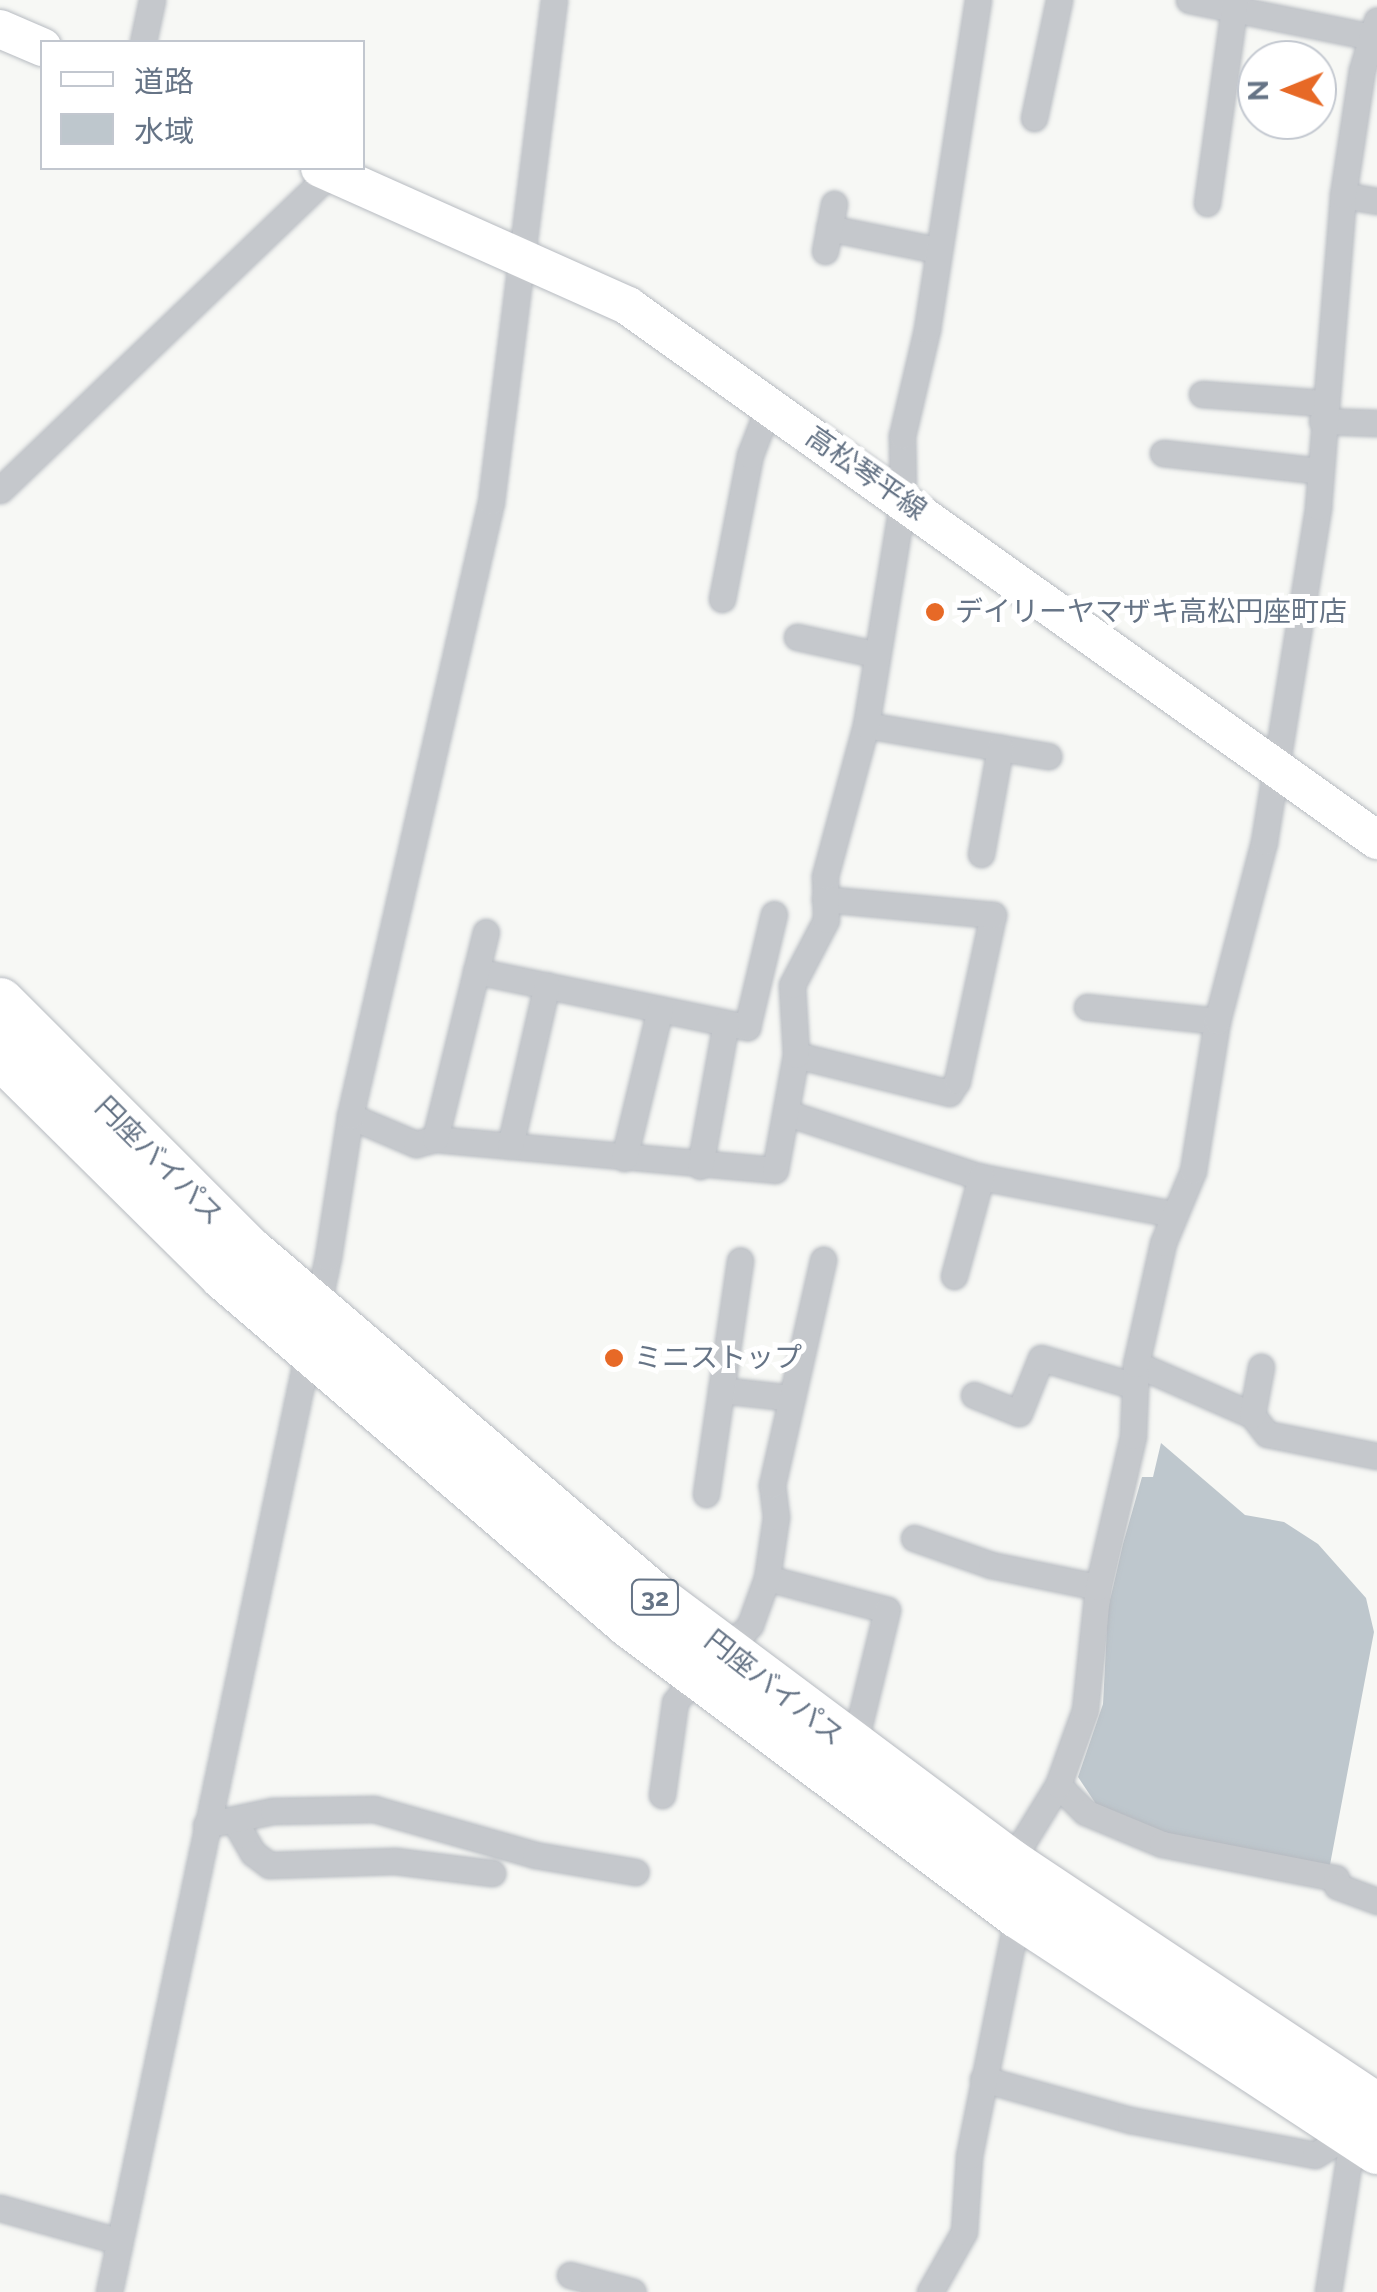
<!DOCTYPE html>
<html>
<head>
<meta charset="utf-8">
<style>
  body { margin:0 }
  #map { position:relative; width:1377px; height:2292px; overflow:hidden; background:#f7f8f5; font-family:Raleway,"Noto Sans JP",sans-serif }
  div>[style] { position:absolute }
  .water>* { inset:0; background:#bec7cd }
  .roads { filter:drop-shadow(0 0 2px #b7bbc1) drop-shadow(0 0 2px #b7bbc1) }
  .street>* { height:25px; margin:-12.5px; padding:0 12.5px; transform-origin:12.5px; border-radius:12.5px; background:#c5c8cc }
  .secondary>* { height:38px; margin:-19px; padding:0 19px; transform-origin:19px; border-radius:19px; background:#fff }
  .highway>* { height:48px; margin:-24px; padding:0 24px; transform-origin:24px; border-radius:24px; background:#fff }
  .dots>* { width:28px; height:28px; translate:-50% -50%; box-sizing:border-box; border:5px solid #fff; border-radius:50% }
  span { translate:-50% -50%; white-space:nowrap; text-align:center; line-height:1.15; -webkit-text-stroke:10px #fff; paint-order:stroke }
  .shield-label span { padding:2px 8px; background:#fff; border:2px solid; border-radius:8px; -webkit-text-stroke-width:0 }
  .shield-label { font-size:25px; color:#667486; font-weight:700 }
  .street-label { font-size:28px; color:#667486 }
  .poi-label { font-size:28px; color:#667486 }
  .left { translate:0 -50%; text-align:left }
  .legend { position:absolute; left:40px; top:40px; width:325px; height:130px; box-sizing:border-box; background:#fff; border:2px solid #c2c7cf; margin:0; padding:12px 18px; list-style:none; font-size:30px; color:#667486 }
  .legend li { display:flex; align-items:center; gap:20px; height:50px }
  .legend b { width:50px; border:2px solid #c2c7cf }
  .north { position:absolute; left:1237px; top:40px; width:100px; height:100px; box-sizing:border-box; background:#fff; border:2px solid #c2c7cf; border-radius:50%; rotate:269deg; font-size:28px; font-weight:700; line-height:40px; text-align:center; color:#667486 }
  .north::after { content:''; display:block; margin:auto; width:35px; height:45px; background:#e76926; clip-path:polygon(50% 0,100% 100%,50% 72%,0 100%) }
</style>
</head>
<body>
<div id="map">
  <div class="water">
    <i style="clip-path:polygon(1161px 1443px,1245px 1515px,1284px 1522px,1318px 1544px,1366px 1598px,1374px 1632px,1329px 1870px,1181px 1842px,1096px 1804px,1078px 1777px,1103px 1704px,1108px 1609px,1123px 1544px,1142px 1477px,1153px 1477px)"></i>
  </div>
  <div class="roads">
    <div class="street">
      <i style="left:1189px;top:0;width:192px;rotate:11.4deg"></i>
      <i style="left:143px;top:42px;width:43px;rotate:-77.9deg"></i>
      <i style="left:1034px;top:118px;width:121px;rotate:-78deg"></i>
      <i style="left:1343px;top:195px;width:35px;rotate:10deg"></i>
      <i style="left:1207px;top:203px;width:205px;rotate:-82.1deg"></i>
      <i style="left:829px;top:228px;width:110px;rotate:11.5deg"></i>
      <i style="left:825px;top:251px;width:48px;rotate:-79.2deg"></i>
      <i style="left:1202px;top:394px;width:122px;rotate:4.2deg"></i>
      <i style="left:1322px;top:421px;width:55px;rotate:2.1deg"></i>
      <i style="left:1163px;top:453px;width:158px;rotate:6.5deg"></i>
      <i style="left:0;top:490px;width:460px;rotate:-43.8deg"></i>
      <i style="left:722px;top:599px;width:147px;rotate:-79deg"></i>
      <i style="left:750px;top:455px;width:53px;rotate:-68.8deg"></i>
      <i style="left:797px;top:637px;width:79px;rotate:12.4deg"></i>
      <i style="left:866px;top:725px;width:185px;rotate:9.7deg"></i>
      <i style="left:981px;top:854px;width:108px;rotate:-79.8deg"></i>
      <i style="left:476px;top:971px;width:277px;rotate:11.7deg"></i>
      <i style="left:747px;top:1027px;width:116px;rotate:-76.6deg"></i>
      <i style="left:1087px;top:1007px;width:131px;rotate:6.1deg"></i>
      <i style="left:796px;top:1055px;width:158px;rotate:13.9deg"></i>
      <i style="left:949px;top:1093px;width:14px;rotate:-56deg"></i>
      <i style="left:957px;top:1081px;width:170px;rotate:-77.8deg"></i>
      <i style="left:993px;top:915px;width:169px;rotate:-174.6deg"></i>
      <i style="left:787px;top:1113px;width:204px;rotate:18.3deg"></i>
      <i style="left:981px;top:1177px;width:196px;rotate:10.9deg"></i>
      <i style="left:350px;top:1116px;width:72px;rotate:23deg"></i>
      <i style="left:416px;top:1144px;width:20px;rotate:-15deg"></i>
      <i style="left:435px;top:1139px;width:341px;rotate:5.2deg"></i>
      <i style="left:775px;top:1170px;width:117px;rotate:-79.7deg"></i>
      <i style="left:796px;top:1055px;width:70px;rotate:-93.3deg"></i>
      <i style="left:792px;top:985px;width:73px;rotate:-62.4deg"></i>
      <i style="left:826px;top:920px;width:44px;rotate:-91.3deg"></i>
      <i style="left:825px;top:876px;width:156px;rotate:-74.8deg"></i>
      <i style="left:866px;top:725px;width:229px;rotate:-80.7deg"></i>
      <i style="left:903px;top:499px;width:63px;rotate:-90.9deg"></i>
      <i style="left:902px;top:436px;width:110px;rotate:-76.8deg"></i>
      <i style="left:927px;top:329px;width:333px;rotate:-81.2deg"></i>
      <i style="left:435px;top:1139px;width:213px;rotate:-76.2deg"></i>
      <i style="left:510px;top:1146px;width:165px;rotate:-77.1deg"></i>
      <i style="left:624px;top:1158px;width:153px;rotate:-76.4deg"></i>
      <i style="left:700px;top:1166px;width:145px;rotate:-79.7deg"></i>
      <i style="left:954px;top:1276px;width:103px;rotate:-74.7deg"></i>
      <i style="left:1136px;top:1364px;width:127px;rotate:23.7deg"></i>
      <i style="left:1252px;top:1415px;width:24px;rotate:52deg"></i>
      <i style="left:1267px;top:1434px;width:112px;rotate:11.3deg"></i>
      <i style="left:721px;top:1390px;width:71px;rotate:6.4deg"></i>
      <i style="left:974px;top:1395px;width:48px;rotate:21.8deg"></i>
      <i style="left:1019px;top:1413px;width:59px;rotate:-68.2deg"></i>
      <i style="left:1041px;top:1358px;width:98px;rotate:16.6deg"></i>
      <i style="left:1252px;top:1415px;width:49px;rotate:-79.4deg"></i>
      <i style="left:706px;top:1494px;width:236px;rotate:-81.7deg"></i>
      <i style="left:914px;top:1538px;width:82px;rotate:19.3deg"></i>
      <i style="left:991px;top:1565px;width:109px;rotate:11.6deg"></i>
      <i style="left:767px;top:1578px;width:124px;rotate:14.9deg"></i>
      <i style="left:887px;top:1610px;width:143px;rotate:103.7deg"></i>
      <i style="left:725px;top:1651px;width:36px;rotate:-46deg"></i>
      <i style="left:750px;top:1625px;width:50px;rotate:-70.1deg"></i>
      <i style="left:767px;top:1578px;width:62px;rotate:-81.6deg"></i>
      <i style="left:776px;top:1517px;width:32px;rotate:-97deg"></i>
      <i style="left:772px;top:1485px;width:231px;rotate:-77.2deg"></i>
      <i style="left:1058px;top:1785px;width:38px;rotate:45deg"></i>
      <i style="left:1085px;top:1812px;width:83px;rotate:22.6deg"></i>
      <i style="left:1162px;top:1844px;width:177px;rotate:11.1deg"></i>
      <i style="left:1336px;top:1878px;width:8px;rotate:83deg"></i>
      <i style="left:1337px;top:1886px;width:43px;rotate:20.6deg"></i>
      <i style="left:662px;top:1795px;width:94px;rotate:-82deg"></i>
      <i style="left:675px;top:1702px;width:35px;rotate:-51deg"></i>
      <i style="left:234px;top:1820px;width:38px;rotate:60deg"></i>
      <i style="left:253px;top:1853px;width:20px;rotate:37deg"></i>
      <i style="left:269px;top:1865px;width:126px;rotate:-1.8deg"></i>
      <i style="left:395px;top:1861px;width:98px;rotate:7.1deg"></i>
      <i style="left:206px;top:1825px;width:68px;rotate:-11.8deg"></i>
      <i style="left:273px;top:1811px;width:101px;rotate:-1.1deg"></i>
      <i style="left:374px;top:1809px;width:167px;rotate:15.9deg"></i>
      <i style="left:535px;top:1855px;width:102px;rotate:9.6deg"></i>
      <i style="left:983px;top:2079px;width:153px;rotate:15.6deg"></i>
      <i style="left:1130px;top:2120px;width:188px;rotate:10.7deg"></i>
      <i style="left:1315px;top:2155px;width:42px;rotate:-31.4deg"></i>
      <i style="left:0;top:2208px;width:123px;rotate:15.6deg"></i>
      <i style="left:570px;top:2275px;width:65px;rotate:15.1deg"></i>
      <i style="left:109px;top:2292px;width:1058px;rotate:-78.05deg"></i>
      <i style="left:328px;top:1257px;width:143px;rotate:-81.1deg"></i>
      <i style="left:350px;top:1116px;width:630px;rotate:-77.07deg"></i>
      <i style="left:491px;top:502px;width:506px;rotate:-82.85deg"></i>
      <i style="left:930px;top:2292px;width:69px;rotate:-60.5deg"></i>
      <i style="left:964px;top:2232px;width:76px;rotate:-86.2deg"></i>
      <i style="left:969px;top:2156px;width:247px;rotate:-78.6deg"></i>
      <i style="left:1018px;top:1914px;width:52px;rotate:-98.9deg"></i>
      <i style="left:1010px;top:1863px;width:92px;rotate:-58.4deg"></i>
      <i style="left:1058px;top:1785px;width:80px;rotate:-70.2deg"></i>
      <i style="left:1085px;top:1710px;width:124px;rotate:-84deg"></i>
      <i style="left:1098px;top:1587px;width:155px;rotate:-76.9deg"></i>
      <i style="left:1133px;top:1436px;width:72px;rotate:-87.6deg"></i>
      <i style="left:1136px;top:1364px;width:124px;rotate:-77.4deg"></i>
      <i style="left:1163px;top:1243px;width:78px;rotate:-67.4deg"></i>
      <i style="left:1193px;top:1171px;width:152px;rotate:-80.9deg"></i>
      <i style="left:1217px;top:1021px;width:185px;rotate:-75.3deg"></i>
      <i style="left:1264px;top:842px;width:339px;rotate:-80.8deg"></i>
      <i style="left:1318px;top:507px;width:313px;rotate:-85.4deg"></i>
      <i style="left:1343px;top:195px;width:126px;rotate:-81.4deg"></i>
      <i style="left:1362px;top:70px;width:52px;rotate:-73.3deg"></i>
      <i style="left:1328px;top:2292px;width:166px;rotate:-81deg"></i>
    </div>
    <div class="secondary">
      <i style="left:0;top:29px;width:46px;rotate:23.2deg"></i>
      <i style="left:320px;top:168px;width:338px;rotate:24.1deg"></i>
      <i style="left:628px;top:306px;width:920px;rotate:35.49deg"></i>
    </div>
    <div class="highway">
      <i style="left:0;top:1002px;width:351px;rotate:45deg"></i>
      <i style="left:248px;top:1250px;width:533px;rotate:40.51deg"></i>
      <i style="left:653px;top:1596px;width:446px;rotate:36.8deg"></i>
      <i style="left:1010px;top:1863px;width:441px;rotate:33.7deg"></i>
      <i style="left:0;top:1054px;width:315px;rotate:44.7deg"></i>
      <i style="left:224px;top:1276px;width:535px;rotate:40.6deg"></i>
      <i style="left:630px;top:1624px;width:484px;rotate:36.8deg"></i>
      <i style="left:1018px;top:1914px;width:430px;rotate:33.3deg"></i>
    </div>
  </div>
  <div class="dots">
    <i style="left:935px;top:612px;background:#e76926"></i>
    <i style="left:614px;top:1358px;background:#e76926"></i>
  </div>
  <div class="shield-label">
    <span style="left:655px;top:1597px">32</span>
  </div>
  <div class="street-label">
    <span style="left:866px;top:474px;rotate:35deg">高松琴平線</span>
    <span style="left:159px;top:1161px;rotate:45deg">円座バイパス</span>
    <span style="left:774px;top:1688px;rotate:38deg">円座バイパス</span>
  </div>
  <div class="poi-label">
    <span class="left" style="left:955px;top:612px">デイリーヤマザキ高松円座町店</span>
    <span class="left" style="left:634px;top:1358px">ミニストップ</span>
  </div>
  <ul class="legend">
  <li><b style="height:12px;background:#fff"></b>道路</li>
  <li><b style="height:28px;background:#bec7cd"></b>水域</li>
  </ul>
  <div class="north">N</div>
</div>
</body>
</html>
